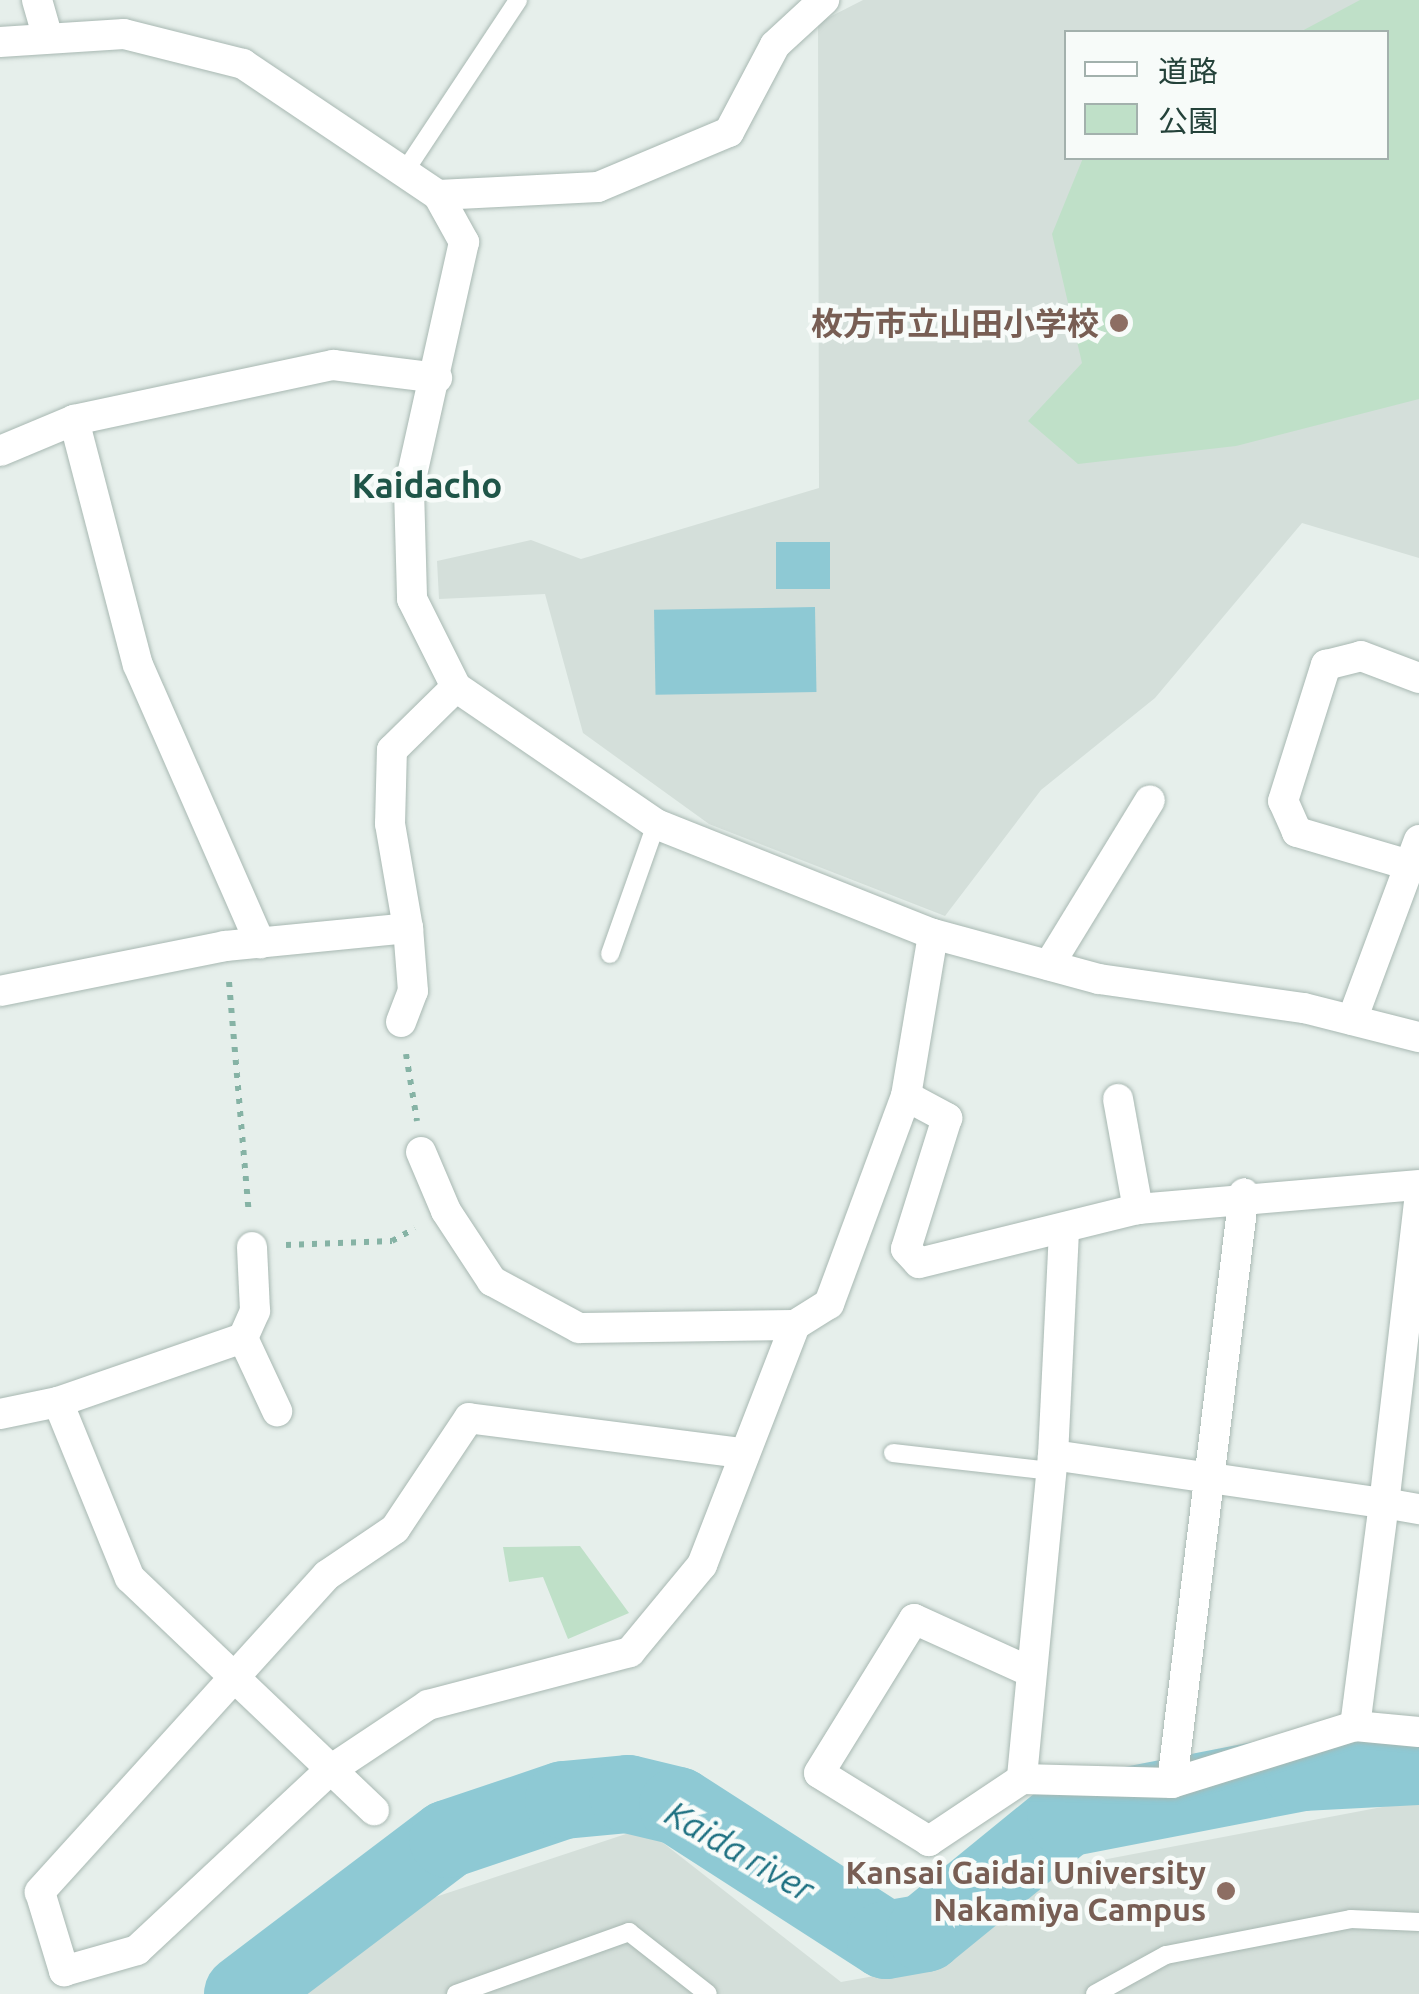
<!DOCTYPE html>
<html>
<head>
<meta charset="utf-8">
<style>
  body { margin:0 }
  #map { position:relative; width:1419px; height:1994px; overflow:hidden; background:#e6efeb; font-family:Ubuntu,"Noto Sans JP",sans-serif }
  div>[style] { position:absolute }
  .built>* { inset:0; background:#d4dfda }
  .green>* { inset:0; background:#bfe0c8 }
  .water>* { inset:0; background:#8ec9d4; transform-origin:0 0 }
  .river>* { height:78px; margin:-39px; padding:0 39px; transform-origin:39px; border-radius:39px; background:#8ec9d4 }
  .path>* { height:6px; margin-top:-3px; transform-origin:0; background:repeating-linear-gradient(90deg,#86b3a5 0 5px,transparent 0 13px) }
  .roads { filter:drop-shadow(0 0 2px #a8b8b2) drop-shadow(0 0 2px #a8b8b2) }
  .lane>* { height:18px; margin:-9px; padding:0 9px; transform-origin:9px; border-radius:9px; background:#fff }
  .street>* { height:30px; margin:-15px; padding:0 15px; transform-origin:15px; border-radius:15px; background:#fff }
  .dots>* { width:28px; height:28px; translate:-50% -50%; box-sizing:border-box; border:5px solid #f7fbf9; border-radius:50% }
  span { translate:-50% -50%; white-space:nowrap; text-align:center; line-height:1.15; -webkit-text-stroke:9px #f7fbf9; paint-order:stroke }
  .education-label { font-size:32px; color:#785e54; font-weight:700 }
  .right { translate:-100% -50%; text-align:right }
  .neighbourhood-label { font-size:35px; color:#1f5548; font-weight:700 }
  .water-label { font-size:35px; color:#1c6f80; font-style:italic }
  .legend { position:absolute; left:1064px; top:30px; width:325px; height:130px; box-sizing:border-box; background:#f7fbf9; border:2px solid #a3b1ad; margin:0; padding:12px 18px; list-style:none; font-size:30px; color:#24423a }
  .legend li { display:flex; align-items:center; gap:20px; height:50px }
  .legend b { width:50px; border:2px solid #a3b1ad }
</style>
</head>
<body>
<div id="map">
  <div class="built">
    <i style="clip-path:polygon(evenodd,863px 0,1419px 0,1419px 558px,1302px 523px,1155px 698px,1041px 790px,945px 916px,709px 824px,583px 733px,545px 594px,439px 599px,437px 561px,531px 540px,581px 559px,819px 488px,818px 23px,863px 0,1066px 32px,1386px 32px,1386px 158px,1066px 158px,1066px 32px)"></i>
    <i style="clip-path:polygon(1419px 1800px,1419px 1994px,297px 1994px,378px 1916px,644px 1828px,841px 1982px,936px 1965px,1065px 1867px)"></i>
  </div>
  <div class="green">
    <i style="clip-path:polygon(1360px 0,1419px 0,1419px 399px,1236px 446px,1078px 464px,1028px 421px,1082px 363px,1052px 234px,1083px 158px,1386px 158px,1386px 32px,1300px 32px)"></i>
    <i style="clip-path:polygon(580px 1546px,629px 1613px,568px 1639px,543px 1577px,509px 1582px,503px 1547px)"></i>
  </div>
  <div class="water">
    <i style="left:830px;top:542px;width:47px;height:54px;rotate:90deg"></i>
    <i style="left:815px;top:607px;width:85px;height:161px;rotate:89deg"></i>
  </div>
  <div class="river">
    <i style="left:243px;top:1994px;width:257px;rotate:-37.1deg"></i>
    <i style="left:448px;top:1839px;width:122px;rotate:-18.6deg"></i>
    <i style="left:564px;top:1800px;width:64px;rotate:-5.4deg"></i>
    <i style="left:628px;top:1794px;width:51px;rotate:13.5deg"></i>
    <i style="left:678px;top:1806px;width:247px;rotate:32.8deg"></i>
    <i style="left:886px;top:1940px;width:40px;rotate:-10deg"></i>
    <i style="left:925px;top:1933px;width:182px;rotate:-39.2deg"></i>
    <i style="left:1066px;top:1818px;width:240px;rotate:-11deg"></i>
    <i style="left:1302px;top:1772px;width:117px;rotate:-2.9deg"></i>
  </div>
  <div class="path">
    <i style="left:229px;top:982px;width:233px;rotate:85.1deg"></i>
    <i style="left:406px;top:1054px;width:68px;rotate:80.7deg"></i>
    <i style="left:286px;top:1245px;width:106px;rotate:-2.2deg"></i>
    <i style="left:392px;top:1241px;width:26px;rotate:-29deg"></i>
  </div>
  <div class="roads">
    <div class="lane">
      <i style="left:405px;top:171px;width:205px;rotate:-56.5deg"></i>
      <i style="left:610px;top:954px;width:138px;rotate:-70.5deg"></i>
      <i style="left:893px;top:1453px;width:160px;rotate:6.5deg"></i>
      <i style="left:456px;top:1994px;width:184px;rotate:-19.7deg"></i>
      <i style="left:629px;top:1932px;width:100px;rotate:38.1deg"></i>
      <i style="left:1095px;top:1994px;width:81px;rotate:-28.8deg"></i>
      <i style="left:1166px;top:1955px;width:188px;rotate:-11deg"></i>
      <i style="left:1351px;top:1919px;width:68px;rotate:2.5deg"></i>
    </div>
    <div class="street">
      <i style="left:37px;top:0;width:35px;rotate:74deg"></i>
      <i style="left:0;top:42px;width:124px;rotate:-3.7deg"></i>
      <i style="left:124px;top:34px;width:123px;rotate:14.1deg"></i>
      <i style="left:243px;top:64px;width:235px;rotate:33.9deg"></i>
      <i style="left:438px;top:195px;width:54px;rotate:61deg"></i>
      <i style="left:464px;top:242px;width:253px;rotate:102.6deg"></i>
      <i style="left:409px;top:489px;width:110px;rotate:88.4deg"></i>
      <i style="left:412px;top:599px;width:98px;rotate:63.4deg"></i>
      <i style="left:456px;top:687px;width:242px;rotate:34.4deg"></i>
      <i style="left:656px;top:824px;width:298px;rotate:21.7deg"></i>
      <i style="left:933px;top:934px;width:172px;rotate:15.2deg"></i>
      <i style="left:1099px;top:979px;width:207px;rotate:8.1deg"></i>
      <i style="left:1304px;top:1008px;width:119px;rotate:14.2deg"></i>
      <i style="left:438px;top:195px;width:160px;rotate:-2.9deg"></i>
      <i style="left:598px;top:187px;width:142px;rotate:-22.8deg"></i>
      <i style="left:729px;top:132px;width:98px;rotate:-62.1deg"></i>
      <i style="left:775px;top:45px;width:67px;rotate:-42.6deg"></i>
      <i style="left:74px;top:420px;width:253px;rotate:75.4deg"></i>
      <i style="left:138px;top:665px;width:304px;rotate:66.3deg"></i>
      <i style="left:0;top:451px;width:80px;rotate:-22.7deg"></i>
      <i style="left:74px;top:420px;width:265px;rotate:-12deg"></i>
      <i style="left:333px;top:365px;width:105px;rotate:7.1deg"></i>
      <i style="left:1409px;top:865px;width:117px;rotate:-163.6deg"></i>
      <i style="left:1297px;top:832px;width:34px;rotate:-114deg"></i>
      <i style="left:1283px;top:801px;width:143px;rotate:-72.5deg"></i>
      <i style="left:1326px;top:665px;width:36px;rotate:-14deg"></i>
      <i style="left:1361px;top:656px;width:62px;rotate:20.8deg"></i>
      <i style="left:1049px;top:965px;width:193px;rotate:-58.5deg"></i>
      <i style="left:0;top:991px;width:229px;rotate:-11.3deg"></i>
      <i style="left:225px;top:946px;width:184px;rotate:-5.6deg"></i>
      <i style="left:408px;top:928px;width:106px;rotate:-99.8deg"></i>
      <i style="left:390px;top:824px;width:74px;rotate:-88.5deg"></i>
      <i style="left:392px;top:750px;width:90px;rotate:-44.5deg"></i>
      <i style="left:1352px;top:1020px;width:192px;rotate:-69.6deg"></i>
      <i style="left:401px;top:1022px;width:33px;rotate:-69deg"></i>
      <i style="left:413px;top:991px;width:63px;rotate:-94.5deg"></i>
      <i style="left:906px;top:1096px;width:47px;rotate:28.2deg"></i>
      <i style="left:947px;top:1118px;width:137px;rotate:107.4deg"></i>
      <i style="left:906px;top:1249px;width:19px;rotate:47deg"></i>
      <i style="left:919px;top:1263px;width:226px;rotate:-13.9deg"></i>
      <i style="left:1138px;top:1209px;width:282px;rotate:-4.9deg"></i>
      <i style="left:1118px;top:1099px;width:112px;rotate:79.7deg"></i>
      <i style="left:421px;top:1152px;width:64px;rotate:67deg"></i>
      <i style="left:446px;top:1211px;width:84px;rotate:56.7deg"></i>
      <i style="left:492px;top:1281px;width:99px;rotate:28.4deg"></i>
      <i style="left:579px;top:1328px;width:216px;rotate:-0.8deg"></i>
      <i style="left:1419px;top:1202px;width:303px;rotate:96.6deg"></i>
      <i style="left:1384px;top:1503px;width:36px;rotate:10deg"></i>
      <i style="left:1064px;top:1231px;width:224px;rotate:92.8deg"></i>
      <i style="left:1053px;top:1455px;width:334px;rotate:8.3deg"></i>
      <i style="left:1384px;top:1503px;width:225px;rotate:97.4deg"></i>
      <i style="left:243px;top:1338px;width:81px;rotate:65deg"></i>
      <i style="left:58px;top:1402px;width:196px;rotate:-19.1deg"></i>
      <i style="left:243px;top:1338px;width:30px;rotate:-66deg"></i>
      <i style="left:255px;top:1311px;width:64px;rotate:-92.7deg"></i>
      <i style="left:0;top:1414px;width:59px;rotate:-11.7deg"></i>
      <i style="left:58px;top:1402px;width:190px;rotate:67.8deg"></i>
      <i style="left:130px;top:1578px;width:337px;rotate:43.6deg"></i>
      <i style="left:741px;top:1453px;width:274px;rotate:-172.7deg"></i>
      <i style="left:469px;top:1418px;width:133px;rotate:123.7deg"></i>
      <i style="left:395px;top:1529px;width:82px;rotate:145.9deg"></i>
      <i style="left:327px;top:1575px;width:428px;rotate:132.2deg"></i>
      <i style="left:40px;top:1892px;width:83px;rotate:73.1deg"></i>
      <i style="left:64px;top:1971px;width:76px;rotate:-16deg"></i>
      <i style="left:137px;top:1950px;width:262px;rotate:-43deg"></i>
      <i style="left:329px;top:1771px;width:119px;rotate:-33.7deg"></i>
      <i style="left:428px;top:1705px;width:209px;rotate:-14.7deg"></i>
      <i style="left:630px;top:1652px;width:113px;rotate:-50.4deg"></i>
      <i style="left:702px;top:1565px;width:257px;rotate:-68.8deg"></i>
      <i style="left:795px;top:1325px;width:40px;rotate:-32deg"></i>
      <i style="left:829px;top:1304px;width:222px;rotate:-69.7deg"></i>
      <i style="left:906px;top:1096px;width:164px;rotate:-80.5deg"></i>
      <i style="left:1053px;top:1455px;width:325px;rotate:95.5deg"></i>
      <i style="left:1022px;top:1779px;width:150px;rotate:1.5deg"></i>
      <i style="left:1172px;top:1783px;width:192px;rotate:-17.3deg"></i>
      <i style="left:1355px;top:1726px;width:64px;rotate:5.4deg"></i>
      <i style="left:1022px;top:1779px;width:112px;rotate:146.3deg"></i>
      <i style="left:929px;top:1841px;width:129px;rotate:-148.3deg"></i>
      <i style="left:819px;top:1773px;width:181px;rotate:-58.3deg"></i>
      <i style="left:914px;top:1619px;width:128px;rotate:24.4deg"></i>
      <i style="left:1172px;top:1783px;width:594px;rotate:-83.04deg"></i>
    </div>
  </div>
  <div class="dots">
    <i style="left:1119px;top:323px;background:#8d6e63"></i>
    <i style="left:1226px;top:1891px;background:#8d6e63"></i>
  </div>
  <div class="education-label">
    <span class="right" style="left:1099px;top:323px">枚方市立山田小学校</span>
    <span class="right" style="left:1206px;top:1891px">Kansai Gaidai University<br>Nakamiya Campus</span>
  </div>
  <div class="neighbourhood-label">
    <span style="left:427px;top:485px">Kaidacho</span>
  </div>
  <div class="water-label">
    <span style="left:740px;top:1851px;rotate:30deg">Kaida river</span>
  </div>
  <ul class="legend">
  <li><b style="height:12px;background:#fff"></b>道路</li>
  <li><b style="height:28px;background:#bfe0c8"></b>公園</li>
  </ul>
</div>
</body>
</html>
